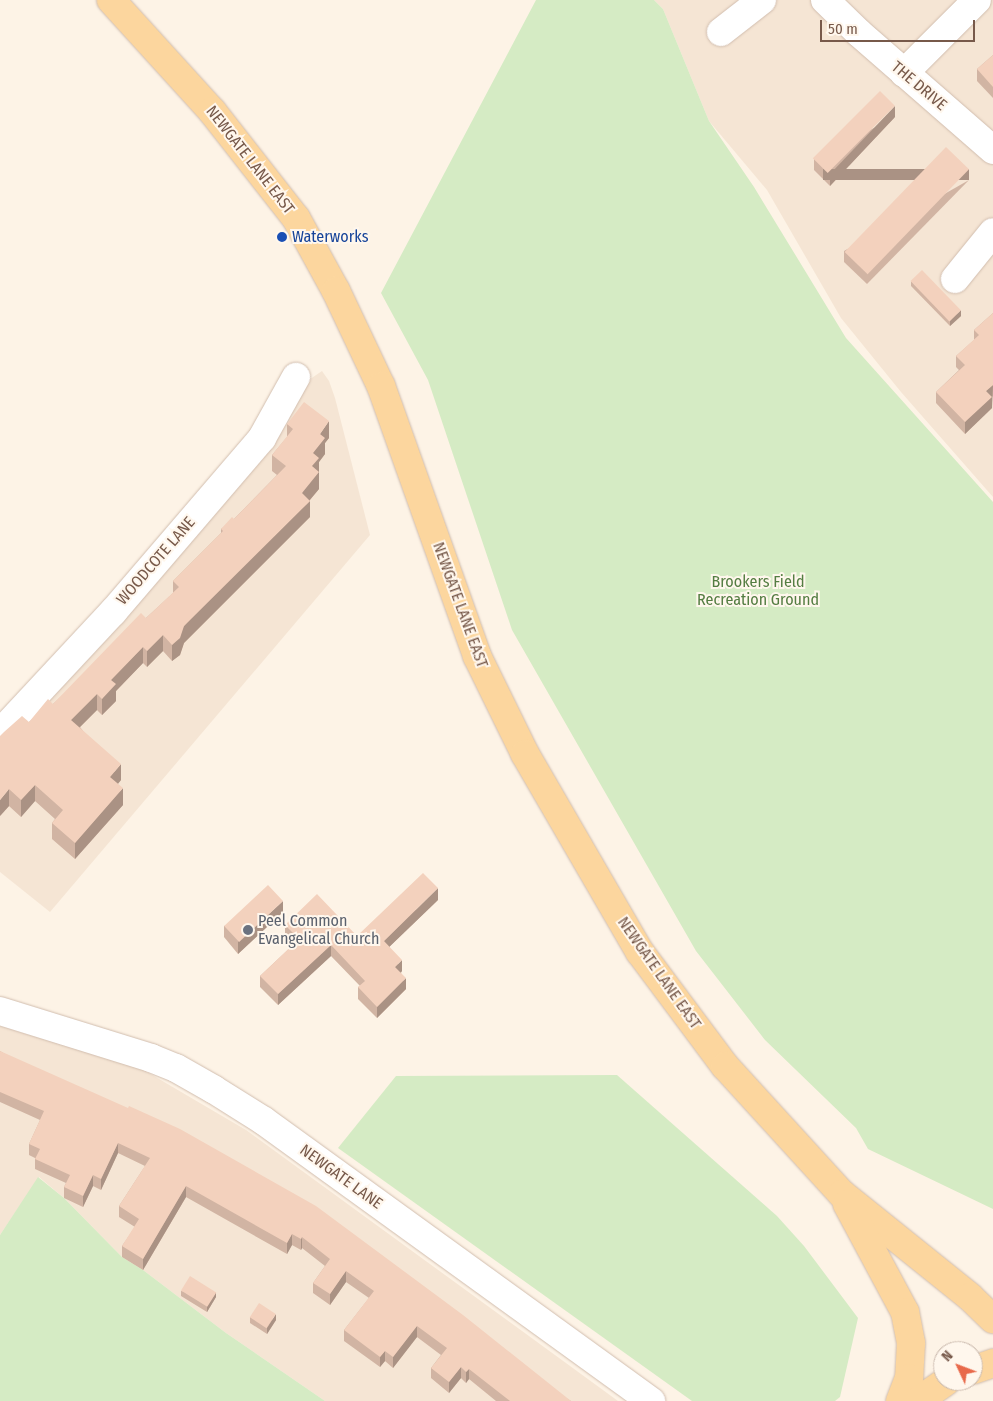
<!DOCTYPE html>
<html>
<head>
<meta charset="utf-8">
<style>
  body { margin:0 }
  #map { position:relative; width:993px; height:1401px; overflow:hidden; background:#fdf3e6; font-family:"Fira Sans Condensed",sans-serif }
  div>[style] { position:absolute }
  .residential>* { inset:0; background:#f5e5d4 }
  .green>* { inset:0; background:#d5ebc4 }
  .roads { filter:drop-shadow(0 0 1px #d1bdae) drop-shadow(0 0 1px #d1bdae) }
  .minor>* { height:28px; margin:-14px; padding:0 14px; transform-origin:14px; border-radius:14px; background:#fff }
  .major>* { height:28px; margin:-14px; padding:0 14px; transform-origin:14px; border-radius:14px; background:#fcd69e }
  .wall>* { inset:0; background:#d1b4a3 }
  .shaded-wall>* { inset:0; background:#aa9284; transform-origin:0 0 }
  .building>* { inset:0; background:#f3d1bd; transform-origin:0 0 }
  .dots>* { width:14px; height:14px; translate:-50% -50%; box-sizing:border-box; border:2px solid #fff7ed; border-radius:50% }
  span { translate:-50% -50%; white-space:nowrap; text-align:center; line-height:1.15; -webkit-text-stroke:4px #fff7ed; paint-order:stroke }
  .street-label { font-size:16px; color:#77594a }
  .transit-label { font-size:16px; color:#164399 }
  .left { translate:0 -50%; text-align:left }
  .park-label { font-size:16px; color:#547d42 }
  .worship-label { font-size:16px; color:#5b616d }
  .north { position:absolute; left:933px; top:1341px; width:50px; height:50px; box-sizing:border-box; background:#fff7ed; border:1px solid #c9b8ac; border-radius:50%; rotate:313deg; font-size:14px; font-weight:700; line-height:20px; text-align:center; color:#77594a }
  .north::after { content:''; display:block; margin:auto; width:18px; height:22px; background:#e8694a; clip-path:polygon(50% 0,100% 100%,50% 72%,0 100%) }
  .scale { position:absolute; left:820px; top:20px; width:155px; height:22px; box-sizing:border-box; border:2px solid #77594a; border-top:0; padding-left:6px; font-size:15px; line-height:18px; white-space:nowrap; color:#77594a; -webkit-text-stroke:4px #fff7ed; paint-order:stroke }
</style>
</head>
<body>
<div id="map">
  <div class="residential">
    <i style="clip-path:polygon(654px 0,993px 0,993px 497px,901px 392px,841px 318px,767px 190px,709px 121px,663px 9px)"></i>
    <i style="clip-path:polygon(322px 371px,329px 381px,335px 398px,370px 535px,50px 912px,0 872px,0 743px,303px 384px)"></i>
    <i style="clip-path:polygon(0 1026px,142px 1069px,246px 1130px,618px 1401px,325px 1401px,226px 1333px,143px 1270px,122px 1257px,64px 1198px,39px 1177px,0 1235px)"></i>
  </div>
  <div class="green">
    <i style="clip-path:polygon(536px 0,654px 0,663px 9px,709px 121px,754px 187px,846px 338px,993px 502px,993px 1209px,868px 1149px,856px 1128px,765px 1040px,696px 951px,512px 630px,428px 380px,381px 293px)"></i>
    <i style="clip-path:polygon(617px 1075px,777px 1216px,804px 1246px,858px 1318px,840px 1397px,835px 1401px,692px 1401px,338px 1148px,396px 1076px)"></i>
    <i style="clip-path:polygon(38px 1177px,64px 1198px,122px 1257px,143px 1270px,226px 1333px,325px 1401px,0 1401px,0 1235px)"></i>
  </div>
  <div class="roads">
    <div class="minor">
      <i style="left:825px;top:0;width:47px;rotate:44.1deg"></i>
      <i style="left:859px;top:33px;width:178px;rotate:41.1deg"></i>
      <i style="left:721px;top:32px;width:52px;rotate:-38deg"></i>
      <i style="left:904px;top:73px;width:103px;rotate:-45deg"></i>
      <i style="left:955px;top:279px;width:60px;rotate:-51deg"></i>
      <i style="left:0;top:733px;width:166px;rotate:-47deg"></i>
      <i style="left:113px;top:612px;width:229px;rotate:-49.4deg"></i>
      <i style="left:262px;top:438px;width:70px;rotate:-60.9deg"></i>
      <i style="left:0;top:1011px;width:158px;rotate:17.3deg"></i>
      <i style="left:151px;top:1058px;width:27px;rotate:22deg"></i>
      <i style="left:176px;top:1068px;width:43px;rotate:29.6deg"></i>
      <i style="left:213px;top:1089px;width:60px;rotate:32.1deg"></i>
      <i style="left:264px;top:1121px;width:478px;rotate:35.9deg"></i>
    </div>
    <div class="major">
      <i style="left:111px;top:0;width:150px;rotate:47.7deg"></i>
      <i style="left:212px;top:111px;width:136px;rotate:51.9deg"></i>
      <i style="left:296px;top:218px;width:83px;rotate:61.3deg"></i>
      <i style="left:336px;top:291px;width:105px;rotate:64.7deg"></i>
      <i style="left:381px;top:386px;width:287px;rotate:70.4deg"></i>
      <i style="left:477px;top:656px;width:109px;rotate:63.9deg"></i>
      <i style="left:525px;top:754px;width:229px;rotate:59.9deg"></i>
      <i style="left:640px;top:952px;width:142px;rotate:53.3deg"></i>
      <i style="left:725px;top:1066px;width:173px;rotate:47.6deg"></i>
      <i style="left:842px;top:1194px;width:164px;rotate:38.8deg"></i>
      <i style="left:970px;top:1297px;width:32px;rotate:44deg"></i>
      <i style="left:847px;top:1204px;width:123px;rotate:61.8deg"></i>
      <i style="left:905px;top:1312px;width:32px;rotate:79deg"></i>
      <i style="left:911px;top:1343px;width:35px;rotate:93deg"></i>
      <i style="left:909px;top:1378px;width:25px;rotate:111deg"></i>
      <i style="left:973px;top:1370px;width:21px;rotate:-19deg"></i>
      <i style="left:918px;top:1401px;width:35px;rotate:-35deg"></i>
    </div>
  </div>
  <div class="wall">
    <i style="clip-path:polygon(993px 55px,993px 98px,977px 81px,977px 69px)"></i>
    <i style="clip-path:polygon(895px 117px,830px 186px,814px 170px,814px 159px)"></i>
    <i style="clip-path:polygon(969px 180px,867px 284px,844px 262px,844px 251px)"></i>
    <i style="clip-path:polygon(911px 281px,961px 316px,950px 326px,911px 286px)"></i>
    <i style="clip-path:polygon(993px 313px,993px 396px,992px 397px,992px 408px,965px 434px,936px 403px,936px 392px,959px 370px,956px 367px,956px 356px,974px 340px,974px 330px)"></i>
    <i style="clip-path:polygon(287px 424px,329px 438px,325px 443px,325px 454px,319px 462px,319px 489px,310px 500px,310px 517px,184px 643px,180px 655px,172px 661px,163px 651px,147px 667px,143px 663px,116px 691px,116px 701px,102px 715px,97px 710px,80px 727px,121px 780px,118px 784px,123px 805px,75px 859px,52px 839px,52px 823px,55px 819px,35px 801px,21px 817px,9px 806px,0 816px,29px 722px,53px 704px,173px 593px,173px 581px,221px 533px,221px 529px,234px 519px,277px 475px,272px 471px,272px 455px,287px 437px)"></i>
    <i style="clip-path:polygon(438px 900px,389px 947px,402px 971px,401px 973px,406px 989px,377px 1018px,358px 999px,358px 987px,360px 986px,331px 956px,278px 1005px,260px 987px,260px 976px,293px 945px,285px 936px,285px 925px,357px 936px)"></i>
    <i style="clip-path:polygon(283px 912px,238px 954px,224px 937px,224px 926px)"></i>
    <i style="clip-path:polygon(0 1051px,571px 1401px,496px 1401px,469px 1379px,466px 1383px,461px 1378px,449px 1393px,431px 1378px,431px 1368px,441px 1355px,417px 1337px,393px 1368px,385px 1361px,380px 1367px,344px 1341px,344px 1330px,369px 1298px,346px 1282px,330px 1305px,313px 1293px,313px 1283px,325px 1266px,302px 1248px,301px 1250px,292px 1245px,287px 1254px,186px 1197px,143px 1270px,122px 1257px,122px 1246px,135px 1227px,119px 1217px,119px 1206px,145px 1166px,118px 1153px,101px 1190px,93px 1186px,83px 1207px,64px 1198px,64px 1187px,66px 1183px,35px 1169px,35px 1158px,29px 1155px,29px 1144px,40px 1120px,0 1102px)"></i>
    <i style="clip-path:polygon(181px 1291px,216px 1297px,207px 1312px,181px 1296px)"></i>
    <i style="clip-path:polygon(250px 1317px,276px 1320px,267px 1334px,250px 1323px)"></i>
  </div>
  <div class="shaded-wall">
    <i style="clip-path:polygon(895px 106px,895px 117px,830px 186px,830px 174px)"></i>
    <i style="left:969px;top:169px;width:11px;height:146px;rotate:90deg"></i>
    <i style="clip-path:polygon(961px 310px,961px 316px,950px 326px,950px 321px)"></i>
    <i style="clip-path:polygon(993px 385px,992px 408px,965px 434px,965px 422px,986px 391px)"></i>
    <i style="clip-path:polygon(329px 421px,329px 438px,325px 443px,325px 454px,319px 462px,319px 489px,303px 508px,310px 501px,310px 517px,184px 643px,180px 655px,172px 661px,172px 645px,184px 626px,302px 493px,312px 466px,313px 453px,320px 434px)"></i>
    <i style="clip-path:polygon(163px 635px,163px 651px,147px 667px,147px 651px)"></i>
    <i style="clip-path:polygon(143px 647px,143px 663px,116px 691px,116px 701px,102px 715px,102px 699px,111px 680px)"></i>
    <i style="clip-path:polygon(97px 694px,97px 710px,71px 736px,71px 720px)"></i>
    <i style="clip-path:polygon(121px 764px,121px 780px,110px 793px,110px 777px)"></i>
    <i style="clip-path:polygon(35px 785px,35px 801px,21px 817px,21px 800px)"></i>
    <i style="clip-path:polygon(123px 788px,123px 805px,75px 859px,75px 843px)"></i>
    <i style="clip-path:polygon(9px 789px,9px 806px,0 816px,0 800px)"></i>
    <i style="clip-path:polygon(438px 888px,438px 900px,384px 952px,384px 941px)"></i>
    <i style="clip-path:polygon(283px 901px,283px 912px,238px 954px,238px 942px)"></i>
    <i style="clip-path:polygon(331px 945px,331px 956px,278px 1005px,278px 994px)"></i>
    <i style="clip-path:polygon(402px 960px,402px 971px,395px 978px,395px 967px)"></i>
    <i style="clip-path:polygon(406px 978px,406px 989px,377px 1018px,377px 1007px)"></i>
    <i style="clip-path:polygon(118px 1143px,118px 1153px,101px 1190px,101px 1179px)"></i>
    <i style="clip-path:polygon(93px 1175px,93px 1186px,83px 1207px,83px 1196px)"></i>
    <i style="clip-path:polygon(186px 1186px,186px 1197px,143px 1270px,143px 1259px)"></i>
    <i style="clip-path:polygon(292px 1234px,292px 1245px,287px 1254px,287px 1243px)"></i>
    <i style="clip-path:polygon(302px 1237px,302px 1248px,301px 1250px,301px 1239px)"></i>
    <i style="clip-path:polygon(346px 1271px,346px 1282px,330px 1305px,330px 1294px)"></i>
    <i style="clip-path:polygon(216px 1292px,216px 1297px,207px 1312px,207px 1306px)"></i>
    <i style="clip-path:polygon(276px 1314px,276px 1320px,267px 1334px,267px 1328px)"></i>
    <i style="clip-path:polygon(417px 1326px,417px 1337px,393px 1368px,393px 1357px)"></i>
    <i style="clip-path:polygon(385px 1351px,385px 1361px,380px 1367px,380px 1357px)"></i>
    <i style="clip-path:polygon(461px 1367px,461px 1378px,449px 1393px,449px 1382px)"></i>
    <i style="clip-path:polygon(469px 1369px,469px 1379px,466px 1383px,466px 1372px)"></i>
  </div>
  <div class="building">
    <i style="clip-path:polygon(993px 55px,993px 87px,977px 69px)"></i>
    <i style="left:880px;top:91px;width:21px;height:95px;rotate:45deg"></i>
    <i style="left:946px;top:147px;width:32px;height:146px;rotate:44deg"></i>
    <i style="left:922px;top:270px;width:56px;height:16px;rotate:46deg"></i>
    <i style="clip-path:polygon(993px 313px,993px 385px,986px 391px,992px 397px,965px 422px,936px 392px,965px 365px,956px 356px,979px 335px,974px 330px)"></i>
    <i style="clip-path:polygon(304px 402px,329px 421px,320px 434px,325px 438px,313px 453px,319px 458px,312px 466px,319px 472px,302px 493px,310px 501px,184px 626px,180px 638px,172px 645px,163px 635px,147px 651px,143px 647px,111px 680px,116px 684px,102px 699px,97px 694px,71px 720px,121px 764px,110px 777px,123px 788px,75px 843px,52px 823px,63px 810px,35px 785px,21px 800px,9px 789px,0 800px,0 736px,4px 732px,22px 716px,29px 722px,48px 699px,53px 704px,141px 613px,146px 618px,179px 587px,173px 581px,223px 531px,221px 529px,232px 517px,234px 519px,286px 466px,272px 455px,293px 429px,287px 424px)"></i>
    <i style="clip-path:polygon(423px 873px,438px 888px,384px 941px,402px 960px,395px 967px,406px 978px,377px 1007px,358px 987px,365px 981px,331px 945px,278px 994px,260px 976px,299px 939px,285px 925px,317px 894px,357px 936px)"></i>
    <i style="left:268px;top:885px;width:22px;height:60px;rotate:47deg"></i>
    <i style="clip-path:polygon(0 1051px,128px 1108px,129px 1106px,180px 1129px,316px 1206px,463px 1315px,571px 1401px,510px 1401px,469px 1369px,466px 1372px,461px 1367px,449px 1382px,431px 1368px,447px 1348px,417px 1326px,393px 1357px,385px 1351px,380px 1357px,344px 1330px,374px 1291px,346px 1271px,330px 1294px,313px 1283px,330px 1259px,302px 1237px,301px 1239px,292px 1234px,287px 1243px,186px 1186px,143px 1259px,122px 1246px,139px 1219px,119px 1206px,150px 1158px,118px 1143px,101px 1179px,93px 1175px,83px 1196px,64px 1187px,70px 1175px,35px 1159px,40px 1149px,29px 1144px,44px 1111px,0 1092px)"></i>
    <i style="left:190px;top:1276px;width:31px;height:17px;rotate:32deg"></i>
    <i style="left:259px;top:1303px;width:20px;height:17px;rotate:33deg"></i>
  </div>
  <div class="dots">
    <i style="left:282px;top:237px;background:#1a4fb4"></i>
    <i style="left:248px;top:930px;background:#6b7280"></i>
  </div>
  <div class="street-label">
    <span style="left:919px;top:86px;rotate:40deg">THE DRIVE</span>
    <span style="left:250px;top:160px;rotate:52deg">NEWGATE LANE EAST</span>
    <span style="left:156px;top:561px;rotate:-49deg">WOODCOTE LANE</span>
    <span style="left:460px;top:605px;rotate:70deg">NEWGATE LANE EAST</span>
    <span style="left:659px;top:973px;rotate:55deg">NEWGATE LANE EAST</span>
    <span style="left:341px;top:1177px;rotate:36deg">NEWGATE LANE</span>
  </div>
  <div class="transit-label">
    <span class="left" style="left:292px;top:237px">Waterworks</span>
  </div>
  <div class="park-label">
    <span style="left:758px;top:591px">Brookers Field<br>Recreation Ground</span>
  </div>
  <div class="worship-label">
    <span class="left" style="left:258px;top:930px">Peel Common<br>Evangelical Church</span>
  </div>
  <div class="north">N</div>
  <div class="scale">50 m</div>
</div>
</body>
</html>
